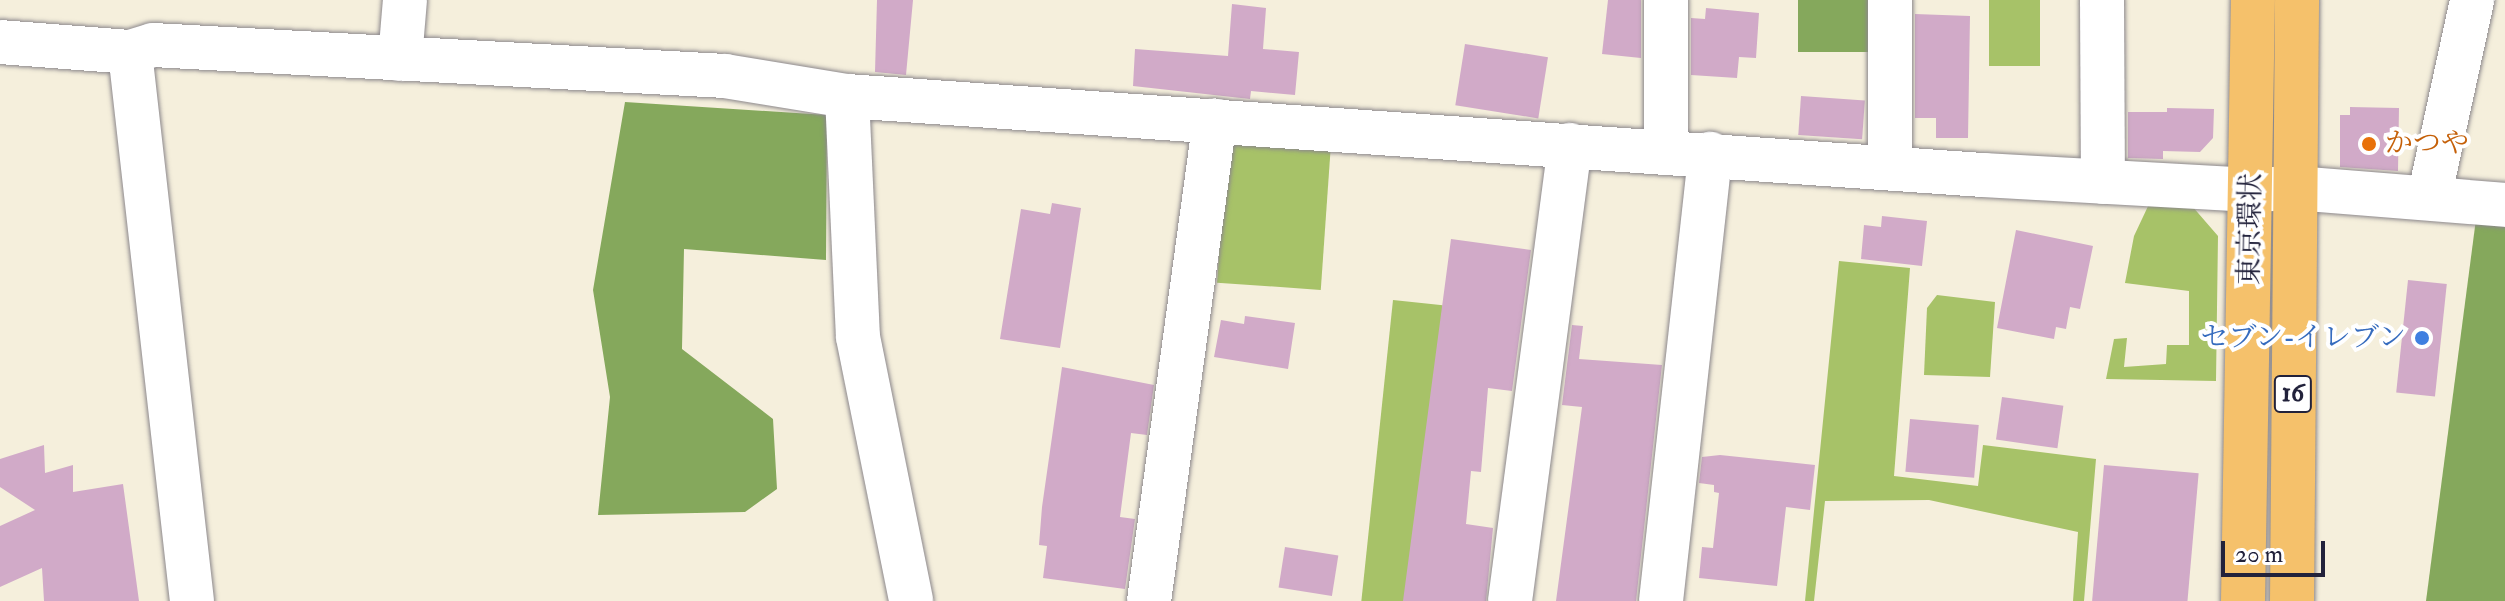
<!DOCTYPE html>
<html>
<head>
<meta charset="utf-8">
<style>
  body { margin:0 }
  #map { position:relative; width:2505px; height:601px; overflow:hidden; background:#f5efdc; font-family:"IM FELL Double Pica","Noto Serif JP",serif }
  div>[style] { position:absolute }
  .green>* { inset:0; background:#a7c268; transform-origin:0 0 }
  .forest>* { inset:0; background:#85a85c; transform-origin:0 0 }
  .building>* { inset:0; background:#d1aac8; transform-origin:0 0 }
  .roads { filter:drop-shadow(0 0 2px #8c888c) drop-shadow(0 0 2px #8c888c) }
  .minor>* { height:44px; margin:-22px; padding:0 22px; transform-origin:22px; border-radius:22px; background:#fff }
  .highway>* { height:44px; margin:-22px; padding:0 22px; transform-origin:22px; border-radius:22px; background:#f5c16b }
  .dots>* { width:22px; height:22px; translate:-50% -50%; box-sizing:border-box; border:4px solid #fff; border-radius:50% }
  span { translate:-50% -50%; white-space:nowrap; text-align:center; line-height:1.15; -webkit-text-stroke:8px #fff; paint-order:stroke }
  .shield-label span { padding:2px 6px; background:#fff; border:2px solid; border-radius:6px; -webkit-text-stroke-width:0 }
  .shield-label { font-size:26px; color:#22223b; font-weight:700 }
  .food-label { font-size:28px; color:#c56008 }
  .left { translate:0 -50%; text-align:left }
  .street-label { font-size:28px; color:#22223b }
  .shop-label { font-size:28px; color:#366cbe }
  .right { translate:-100% -50%; text-align:right }
  .scale { position:absolute; left:2221px; top:541px; width:104px; height:36px; box-sizing:border-box; border:4px solid #22223b; border-top:0; padding-left:10px; font-size:24px; line-height:28px; white-space:nowrap; color:#22223b; -webkit-text-stroke:6px #fff; paint-order:stroke }
</style>
</head>
<body>
<div id="map">
  <div class="green">
    <i style="left:1989px;top:0;width:51px;height:66px"></i>
    <i style="left:1227px;top:140px;width:104px;height:143px;rotate:4deg"></i>
    <i style="clip-path:polygon(2150px 202px,2192px 206px,2218px 236px,2216px 381px,2106px 379px,2114px 339px,2127px 338px,2124px 367px,2166px 364px,2167px 345px,2189px 345px,2189px 291px,2125px 283px,2134px 236px)"></i>
    <i style="clip-path:polygon(1839px 261px,1910px 268px,1894px 476px,1978px 486px,1983px 445px,2096px 459px,2084px 601px,2073px 601px,2078px 532px,1929px 500px,1825px 501px,1814px 601px,1805px 601px)"></i>
    <i style="clip-path:polygon(1937px 295px,1995px 302px,1990px 377px,1924px 375px,1927px 308px)"></i>
    <i style="left:1393px;top:300px;width:50px;height:305px;rotate:6deg"></i>
  </div>
  <div class="forest">
    <i style="left:1798px;top:0;width:80px;height:52px"></i>
    <i style="clip-path:polygon(625px 102px,827px 115px,826px 260px,684px 249px,682px 349px,773px 419px,777px 489px,745px 512px,598px 515px,610px 397px,593px 290px)"></i>
    <i style="clip-path:polygon(2476px 219px,2505px 222px,2505px 601px,2426px 601px)"></i>
  </div>
  <div class="building">
    <i style="clip-path:polygon(877px 0,913px 0,906px 75px,875px 72px)"></i>
    <i style="clip-path:polygon(1608px 0,1641px 0,1641px 58px,1602px 54px)"></i>
    <i style="clip-path:polygon(1232px 4px,1266px 8px,1263px 49px,1299px 52px,1295px 95px,1251px 91px,1250px 99px,1133px 86px,1135px 49px,1228px 56px)"></i>
    <i style="clip-path:polygon(1706px 8px,1759px 13px,1756px 58px,1739px 57px,1737px 78px,1691px 75px,1691px 18px,1705px 19px)"></i>
    <i style="clip-path:polygon(1915px 14px,1970px 16px,1968px 138px,1936px 138px,1936px 118px,1915px 118px)"></i>
    <i style="left:1465px;top:44px;width:84px;height:62px;rotate:9deg"></i>
    <i style="left:1801px;top:96px;width:64px;height:39px;rotate:4deg"></i>
    <i style="clip-path:polygon(2350px 107px,2399px 108px,2398px 171px,2340px 167px,2340px 115px,2350px 115px)"></i>
    <i style="clip-path:polygon(2167px 108px,2214px 109px,2213px 138px,2200px 152px,2163px 151px,2163px 159px,2128px 158px,2128px 112px,2167px 112px)"></i>
    <i style="clip-path:polygon(1052px 203px,1081px 208px,1060px 348px,1000px 339px,1021px 209px,1050px 214px)"></i>
    <i style="clip-path:polygon(1882px 216px,1927px 221px,1922px 266px,1861px 259px,1864px 225px,1881px 227px)"></i>
    <i style="clip-path:polygon(2016px 230px,2093px 246px,2080px 309px,2070px 307px,2066px 329px,2056px 327px,2054px 339px,1997px 328px)"></i>
    <i style="clip-path:polygon(1451px 239px,1531px 250px,1512px 391px,1488px 388px,1481px 472px,1471px 471px,1466px 524px,1493px 528px,1486px 601px,1403px 601px)"></i>
    <i style="left:2408px;top:280px;width:39px;height:113px;rotate:6deg"></i>
    <i style="clip-path:polygon(1245px 316px,1295px 323px,1288px 369px,1214px 357px,1221px 320px,1244px 324px)"></i>
    <i style="clip-path:polygon(1572px 325px,1583px 326px,1579px 359px,1662px 365px,1636px 601px,1556px 601px,1582px 407px,1562px 405px)"></i>
    <i style="clip-path:polygon(1062px 367px,1154px 385px,1147px 435px,1131px 433px,1120px 517px,1135px 519px,1125px 589px,1043px 578px,1047px 546px,1039px 545px,1042px 507px)"></i>
    <i style="left:2002px;top:397px;width:62px;height:43px;rotate:8deg"></i>
    <i style="left:1910px;top:419px;width:69px;height:53px;rotate:5deg"></i>
    <i style="clip-path:polygon(44px 445px,45px 473px,73px 465px,73px 492px,123px 484px,139px 601px,44px 601px,42px 568px,0 587px,0 526px,35px 510px,0 487px,0 459px)"></i>
    <i style="clip-path:polygon(1720px 455px,1815px 465px,1810px 510px,1786px 507px,1777px 586px,1699px 578px,1702px 547px,1713px 548px,1719px 493px,1714px 492px,1714px 485px,1699px 483px,1702px 457px)"></i>
    <i style="left:2104px;top:465px;width:95px;height:137px;rotate:5deg"></i>
    <i style="left:1285px;top:547px;width:54px;height:41px;rotate:9deg"></i>
  </div>
  <div class="roads">
    <div class="minor">
      <i style="left:1666px;top:0;width:151px;rotate:90deg"></i>
      <i style="left:1890px;top:0;width:168px;rotate:90deg"></i>
      <i style="left:2102px;top:0;width:182px;rotate:89.7deg"></i>
      <i style="left:0;top:42px;width:130px;rotate:4.4deg"></i>
      <i style="left:130px;top:52px;width:552px;rotate:83.56deg"></i>
      <i style="left:130px;top:52px;width:24px;rotate:-17deg"></i>
      <i style="left:153px;top:45px;width:573px;rotate:3.1deg"></i>
      <i style="left:725px;top:76px;width:124px;rotate:9.3deg"></i>
      <i style="left:847px;top:96px;width:1139px;rotate:3.98deg"></i>
      <i style="left:1983px;top:175px;width:269px;rotate:3.2deg"></i>
      <i style="left:2252px;top:190px;width:43px;rotate:-2.7deg"></i>
      <i style="left:2295px;top:188px;width:211px;rotate:4.6deg"></i>
      <i style="left:400px;top:59px;width:59px;rotate:-85.2deg"></i>
      <i style="left:847px;top:96px;width:241px;rotate:87.4deg"></i>
      <i style="left:858px;top:337px;width:269px;rotate:78.6deg"></i>
      <i style="left:2429px;top:198px;width:203px;rotate:-77.7deg"></i>
      <i style="left:1149px;top:601px;width:485px;rotate:-82.2deg"></i>
      <i style="left:1510px;top:601px;width:460px;rotate:-82.5deg"></i>
      <i style="left:1661px;top:601px;width:450px;rotate:-83.7deg"></i>
    </div>
    <div class="highway">
      <i style="left:2243px;top:601px;width:601px;rotate:-89.05deg"></i>
      <i style="left:2292px;top:601px;width:601px;rotate:-89.52deg"></i>
    </div>
  </div>
  <div class="dots">
    <i style="left:2369px;top:144px;background:#e8710a"></i>
    <i style="left:2422px;top:338px;background:#3f7fe0"></i>
  </div>
  <div class="shield-label">
    <span style="left:2293px;top:394px">16</span>
  </div>
  <div class="food-label">
    <span class="left" style="left:2385px;top:144px">かつや</span>
  </div>
  <div class="street-label">
    <span style="left:2251px;top:229px;rotate:-89deg">東京環状</span>
  </div>
  <div class="shop-label">
    <span class="right" style="left:2406px;top:338px">セブン-イレブン</span>
  </div>
  <div class="scale">20 m</div>
</div>
</body>
</html>
